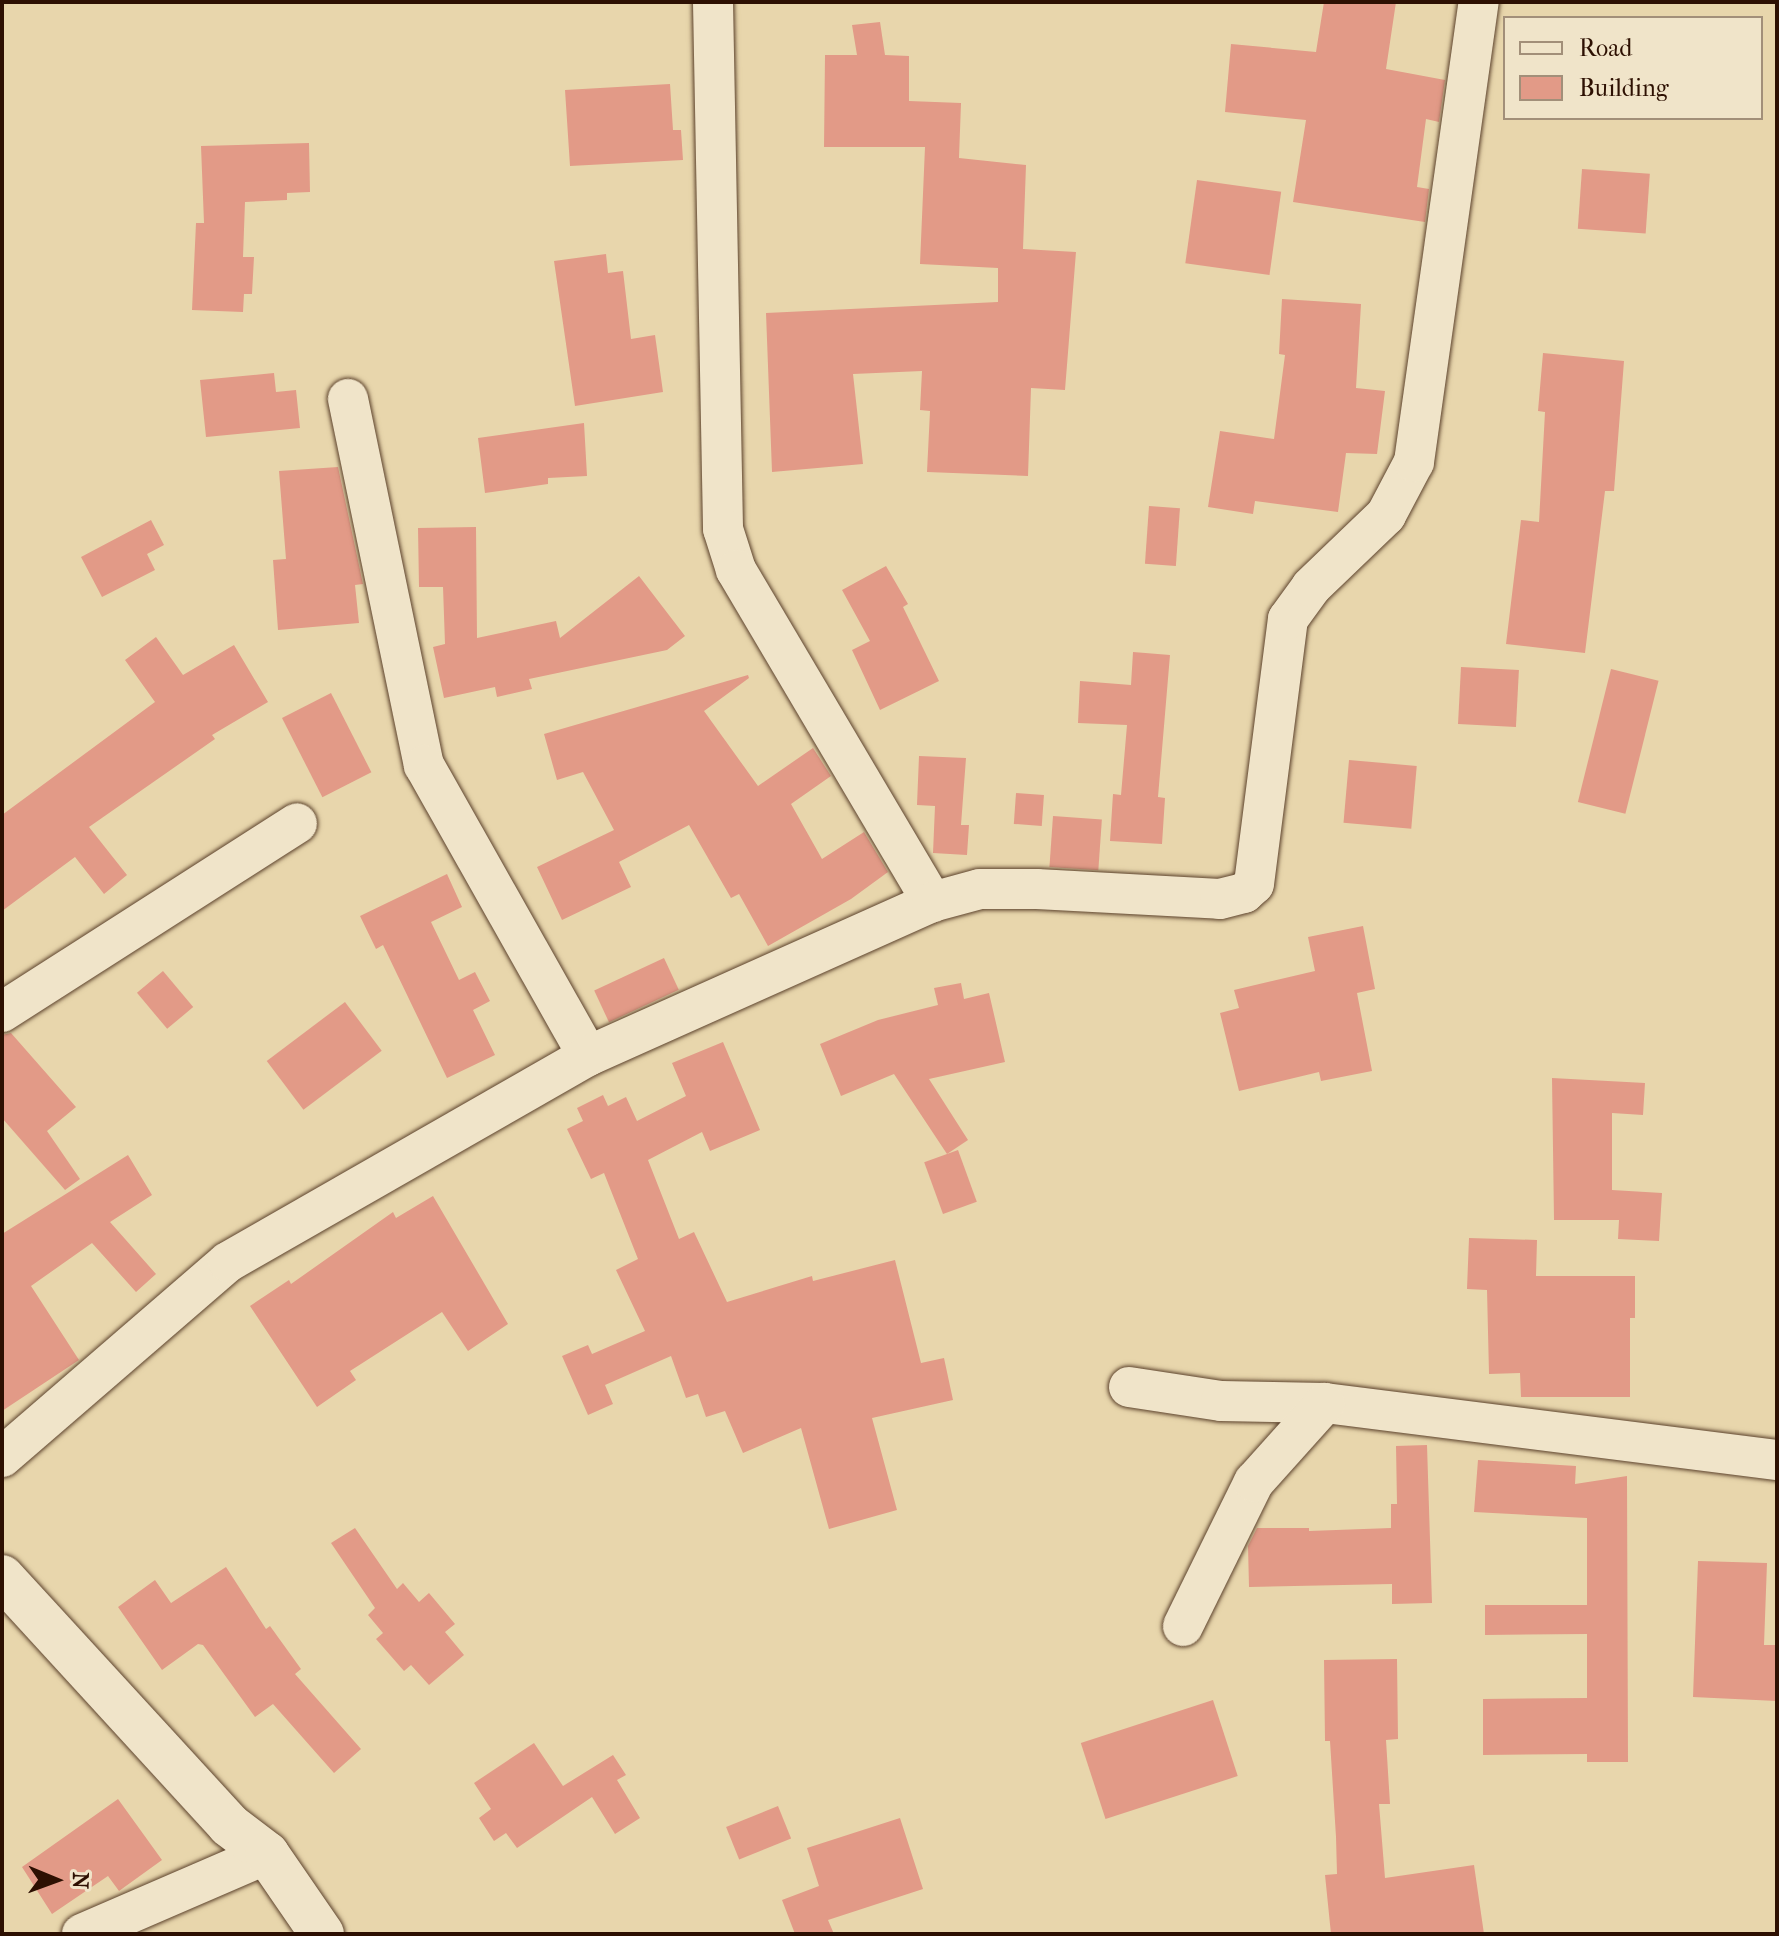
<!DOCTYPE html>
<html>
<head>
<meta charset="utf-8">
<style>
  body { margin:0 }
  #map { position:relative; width:1779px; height:1936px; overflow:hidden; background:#e8d6ac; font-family:"IM FELL French Canon",serif }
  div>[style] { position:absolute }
  .building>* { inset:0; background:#e29a87; transform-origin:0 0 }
  .roads { filter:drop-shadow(0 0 2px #5c422c) drop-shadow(0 0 2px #5c422c) }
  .street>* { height:40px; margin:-20px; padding:0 20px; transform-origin:20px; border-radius:20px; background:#f0e4c9 }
  .secondary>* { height:44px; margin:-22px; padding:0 22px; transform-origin:22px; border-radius:22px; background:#f0e4c9 }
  span { translate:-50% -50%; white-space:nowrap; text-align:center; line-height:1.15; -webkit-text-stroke:8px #f0e4c9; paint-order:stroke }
  .frame { position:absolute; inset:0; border:4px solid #2d1002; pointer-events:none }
  .legend { position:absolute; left:1503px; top:16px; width:260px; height:104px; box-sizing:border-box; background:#f0e4c9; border:2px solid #a28f79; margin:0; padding:10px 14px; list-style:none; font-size:24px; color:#2d1002 }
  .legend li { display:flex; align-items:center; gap:16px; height:40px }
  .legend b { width:40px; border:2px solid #a28f79 }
  .north { position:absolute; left:16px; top:1840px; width:80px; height:80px; -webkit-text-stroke:6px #f0e4c9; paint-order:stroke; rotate:91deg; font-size:22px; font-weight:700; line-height:32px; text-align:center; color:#2d1002 }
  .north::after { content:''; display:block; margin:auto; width:28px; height:36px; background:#2d1002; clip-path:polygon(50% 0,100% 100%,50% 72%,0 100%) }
</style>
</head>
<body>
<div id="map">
  <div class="building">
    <i style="clip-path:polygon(1324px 2px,1396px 2px,1386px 69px,1445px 80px,1439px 122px,1426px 119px,1417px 187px,1429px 189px,1425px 222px,1293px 202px,1306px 120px,1225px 112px,1231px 44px,1316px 52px)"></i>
    <i style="clip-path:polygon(880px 22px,885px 55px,909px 56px,909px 101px,961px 103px,959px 158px,1026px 165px,1023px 249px,1076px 252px,1065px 390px,1031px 388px,1028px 476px,927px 472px,930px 411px,920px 410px,922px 371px,853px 374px,863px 464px,772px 472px,766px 313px,998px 302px,998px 268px,920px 264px,925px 147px,824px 147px,825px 55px,857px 55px,852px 25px)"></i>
    <i style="clip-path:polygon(670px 84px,673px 130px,681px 130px,683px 160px,570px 166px,565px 90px)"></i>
    <i style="clip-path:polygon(309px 143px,310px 192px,287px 193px,287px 200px,245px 202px,243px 257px,254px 257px,252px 294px,244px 294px,243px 312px,192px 310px,196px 223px,204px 223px,201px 146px)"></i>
    <i style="left:1582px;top:169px;width:68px;height:60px;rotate:4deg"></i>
    <i style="left:1197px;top:180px;width:85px;height:84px;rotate:8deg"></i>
    <i style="clip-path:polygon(606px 254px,608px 273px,623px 271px,631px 339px,655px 335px,663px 392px,575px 406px,554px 261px)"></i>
    <i style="clip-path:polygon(1282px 299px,1361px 304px,1356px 388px,1385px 391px,1377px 454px,1346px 453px,1338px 512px,1255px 501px,1253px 514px,1208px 507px,1220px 431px,1274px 439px,1285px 355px,1279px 354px)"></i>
    <i style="clip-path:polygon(1543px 353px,1624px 361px,1614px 491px,1605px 491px,1585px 653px,1506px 644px,1521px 520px,1539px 522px,1545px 412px,1538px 411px)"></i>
    <i style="clip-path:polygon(274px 373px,276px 392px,296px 390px,300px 428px,206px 437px,200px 380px)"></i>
    <i style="clip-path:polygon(584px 423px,587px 476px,548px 478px,548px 484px,485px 493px,478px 438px)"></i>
    <i style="clip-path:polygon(338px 467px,363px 584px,355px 585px,359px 623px,278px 630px,273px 560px,286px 559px,279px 471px)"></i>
    <i style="left:1149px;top:506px;width:31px;height:58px;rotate:4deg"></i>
    <i style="clip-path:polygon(151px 520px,164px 545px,147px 554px,155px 570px,102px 597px,81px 557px)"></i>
    <i style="clip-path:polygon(476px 527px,477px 638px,556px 621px,560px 638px,639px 576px,685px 636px,667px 650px,529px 679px,532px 689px,497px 697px,495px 687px,444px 698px,433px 647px,445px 644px,443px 587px,419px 587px,418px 528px)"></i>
    <i style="clip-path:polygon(886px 566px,908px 604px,903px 607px,939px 681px,880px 710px,852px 650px,870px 641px,842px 590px)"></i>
    <i style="clip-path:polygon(156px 637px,183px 675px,234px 645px,268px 702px,212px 735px,215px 739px,89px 827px,127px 875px,104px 894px,75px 857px,2px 911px,2px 815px,155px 702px,125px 660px)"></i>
    <i style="clip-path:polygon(1133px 652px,1170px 655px,1158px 797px,1165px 798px,1162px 844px,1110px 841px,1113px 794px,1121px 795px,1127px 725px,1078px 723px,1080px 681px,1131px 685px)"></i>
    <i style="left:1461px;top:667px;width:58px;height:57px;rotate:3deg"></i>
    <i style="left:1611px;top:669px;width:49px;height:137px;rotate:14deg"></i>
    <i style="clip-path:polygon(748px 675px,749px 678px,704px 711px,758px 786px,813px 748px,831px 776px,791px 804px,822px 859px,864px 832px,888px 872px,851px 899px,768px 946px,739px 894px,731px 898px,689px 825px,619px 862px,631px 887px,562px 920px,537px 867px,614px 830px,583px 772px,557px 780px,544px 734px)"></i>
    <i style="left:331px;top:693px;width:89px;height:55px;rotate:63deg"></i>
    <i style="clip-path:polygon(919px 756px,966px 758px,961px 825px,969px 825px,967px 855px,933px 853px,935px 806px,917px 805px)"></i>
    <i style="left:1349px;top:760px;width:68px;height:63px;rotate:5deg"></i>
    <i style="left:1016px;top:793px;width:28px;height:31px;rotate:4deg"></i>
    <i style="left:1053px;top:816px;width:49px;height:51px;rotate:4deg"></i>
    <i style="clip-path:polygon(447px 874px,462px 907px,431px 922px,459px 980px,475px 972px,490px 1001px,473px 1010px,495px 1055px,447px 1078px,383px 945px,376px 949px,360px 916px)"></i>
    <i style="clip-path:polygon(1363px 926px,1375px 989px,1357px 993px,1372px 1071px,1321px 1081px,1319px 1072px,1239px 1091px,1220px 1013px,1239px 1008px,1234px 990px,1315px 971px,1308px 937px)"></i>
    <i style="left:664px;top:958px;width:35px;height:77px;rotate:65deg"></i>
    <i style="left:163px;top:971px;width:47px;height:34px;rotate:50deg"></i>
    <i style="clip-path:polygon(961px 983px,964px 999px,989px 993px,1005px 1062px,929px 1079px,968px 1140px,947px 1154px,894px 1074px,841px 1096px,820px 1044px,878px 1020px,938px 1005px,934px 988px)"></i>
    <i style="left:345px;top:1002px;width:61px;height:98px;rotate:53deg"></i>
    <i style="clip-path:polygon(11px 1033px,76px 1107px,47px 1131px,80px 1179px,65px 1190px,2px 1118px,2px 1035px)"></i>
    <i style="clip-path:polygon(723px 1042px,760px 1130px,710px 1151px,702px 1132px,648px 1160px,679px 1239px,694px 1232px,727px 1302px,812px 1276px,813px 1281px,895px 1260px,921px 1363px,944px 1358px,953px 1400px,872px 1418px,897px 1510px,829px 1529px,801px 1428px,743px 1453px,725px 1411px,706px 1417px,698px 1394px,686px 1398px,671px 1356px,605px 1385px,613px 1404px,588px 1415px,562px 1356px,588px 1345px,592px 1354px,645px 1331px,616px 1270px,638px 1259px,604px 1173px,591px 1179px,567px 1129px,583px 1121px,577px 1108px,603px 1095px,608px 1106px,626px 1097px,637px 1121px,686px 1096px,672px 1063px)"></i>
    <i style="clip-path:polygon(1552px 1078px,1645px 1083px,1643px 1115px,1612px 1113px,1612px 1190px,1662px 1193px,1659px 1241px,1618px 1239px,1619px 1220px,1554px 1220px)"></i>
    <i style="left:958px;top:1150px;width:55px;height:36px;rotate:70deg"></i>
    <i style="clip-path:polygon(128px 1155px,152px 1195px,110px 1222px,156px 1274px,136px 1292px,92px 1243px,31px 1286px,79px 1360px,2px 1411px,2px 1234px)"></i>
    <i style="clip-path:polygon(433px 1196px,508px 1324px,468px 1351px,442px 1312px,350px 1371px,356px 1380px,317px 1407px,250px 1306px,289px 1280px,291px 1284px,393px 1212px,396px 1218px)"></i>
    <i style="clip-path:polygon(1469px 1238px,1537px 1240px,1536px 1276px,1635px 1276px,1635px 1318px,1630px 1318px,1630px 1397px,1521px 1397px,1520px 1373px,1489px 1374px,1487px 1290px,1467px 1289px)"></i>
    <i style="clip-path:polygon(1427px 1445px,1432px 1603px,1392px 1604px,1392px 1584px,1249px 1587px,1248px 1546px,1257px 1528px,1309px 1528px,1309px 1531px,1391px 1528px,1391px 1504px,1397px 1504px,1396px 1446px)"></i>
    <i style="clip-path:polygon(1478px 1460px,1576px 1466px,1575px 1484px,1627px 1476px,1628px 1762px,1587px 1762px,1587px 1754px,1483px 1755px,1483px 1699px,1587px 1698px,1587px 1634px,1485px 1635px,1485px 1605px,1587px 1605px,1587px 1518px,1474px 1512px)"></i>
    <i style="clip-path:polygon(355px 1528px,397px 1589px,403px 1583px,419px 1602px,429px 1593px,455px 1624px,445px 1632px,464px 1655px,429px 1685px,411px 1665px,404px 1671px,376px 1639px,383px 1633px,368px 1615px,375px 1608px,331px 1543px)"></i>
    <i style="clip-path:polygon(1698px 1561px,1767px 1563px,1764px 1645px,1777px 1645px,1777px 1701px,1693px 1697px)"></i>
    <i style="clip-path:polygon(226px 1567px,266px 1629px,270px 1626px,301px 1669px,295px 1674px,361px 1749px,334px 1773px,273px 1704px,255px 1717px,203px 1645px,198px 1644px,162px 1670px,118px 1607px,155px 1580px,171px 1603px)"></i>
    <i style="clip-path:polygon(1397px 1659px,1398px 1739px,1386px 1740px,1390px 1804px,1379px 1804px,1385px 1878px,1474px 1865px,1484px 1934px,1331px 1934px,1325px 1875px,1337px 1874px,1336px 1837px,1330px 1741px,1325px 1741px,1324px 1660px)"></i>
    <i style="left:1213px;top:1700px;width:80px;height:139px;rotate:72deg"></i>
    <i style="clip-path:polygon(534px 1743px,563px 1786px,613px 1755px,626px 1775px,617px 1780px,640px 1818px,615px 1834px,592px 1797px,517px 1848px,506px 1833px,494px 1841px,479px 1818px,491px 1809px,474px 1783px)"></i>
    <i style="clip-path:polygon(118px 1799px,162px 1860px,119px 1891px,108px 1876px,52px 1914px,22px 1867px)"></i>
    <i style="left:778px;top:1806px;width:35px;height:56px;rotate:68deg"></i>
    <i style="clip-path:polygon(900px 1818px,923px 1889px,828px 1920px,834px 1934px,795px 1934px,782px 1900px,819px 1886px,807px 1848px)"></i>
  </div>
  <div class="roads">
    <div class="street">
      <i style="left:713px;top:2px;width:527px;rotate:88.91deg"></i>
      <i style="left:723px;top:529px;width:43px;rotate:72.4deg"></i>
      <i style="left:736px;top:570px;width:386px;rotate:59.4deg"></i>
      <i style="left:348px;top:399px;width:374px;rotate:78.3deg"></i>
      <i style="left:424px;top:765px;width:334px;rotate:60.6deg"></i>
      <i style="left:2px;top:1012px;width:350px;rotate:-32.6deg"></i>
      <i style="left:1129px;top:1387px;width:93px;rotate:8.7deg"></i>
      <i style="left:1221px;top:1401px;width:104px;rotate:1.1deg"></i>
      <i style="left:1325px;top:1403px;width:456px;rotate:7.2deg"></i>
      <i style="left:2px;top:1457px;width:298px;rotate:-40.8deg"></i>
      <i style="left:228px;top:1262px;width:415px;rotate:-29.8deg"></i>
      <i style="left:588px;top:1056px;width:377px;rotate:-24.1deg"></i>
      <i style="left:932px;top:902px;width:50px;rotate:-15.2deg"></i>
      <i style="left:980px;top:889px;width:57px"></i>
      <i style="left:1037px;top:889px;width:183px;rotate:3.1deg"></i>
      <i style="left:1220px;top:899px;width:25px;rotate:-14deg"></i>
      <i style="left:1244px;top:893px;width:13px;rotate:-42deg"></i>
      <i style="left:1254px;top:884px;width:267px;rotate:-82.7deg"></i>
      <i style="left:1288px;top:619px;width:39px;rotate:-54deg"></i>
      <i style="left:1311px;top:587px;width:104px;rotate:-43.8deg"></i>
      <i style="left:1386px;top:515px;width:60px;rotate:-62.2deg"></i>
      <i style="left:1414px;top:462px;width:465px;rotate:-82deg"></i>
      <i style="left:1183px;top:1626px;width:161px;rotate:-63.8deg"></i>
      <i style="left:1254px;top:1482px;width:106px;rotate:-48.1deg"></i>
      <i style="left:82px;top:1934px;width:202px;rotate:-23.4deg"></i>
    </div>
    <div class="secondary">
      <i style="left:2px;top:1577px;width:336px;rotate:47.5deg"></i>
      <i style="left:229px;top:1825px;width:48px;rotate:37.3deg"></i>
      <i style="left:267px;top:1854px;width:97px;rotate:55.5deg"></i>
    </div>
  </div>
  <div class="frame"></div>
  <ul class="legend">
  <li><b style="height:10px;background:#f0e4c9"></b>Road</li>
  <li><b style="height:22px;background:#e29a87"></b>Building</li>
  </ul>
  <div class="north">N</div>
</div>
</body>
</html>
